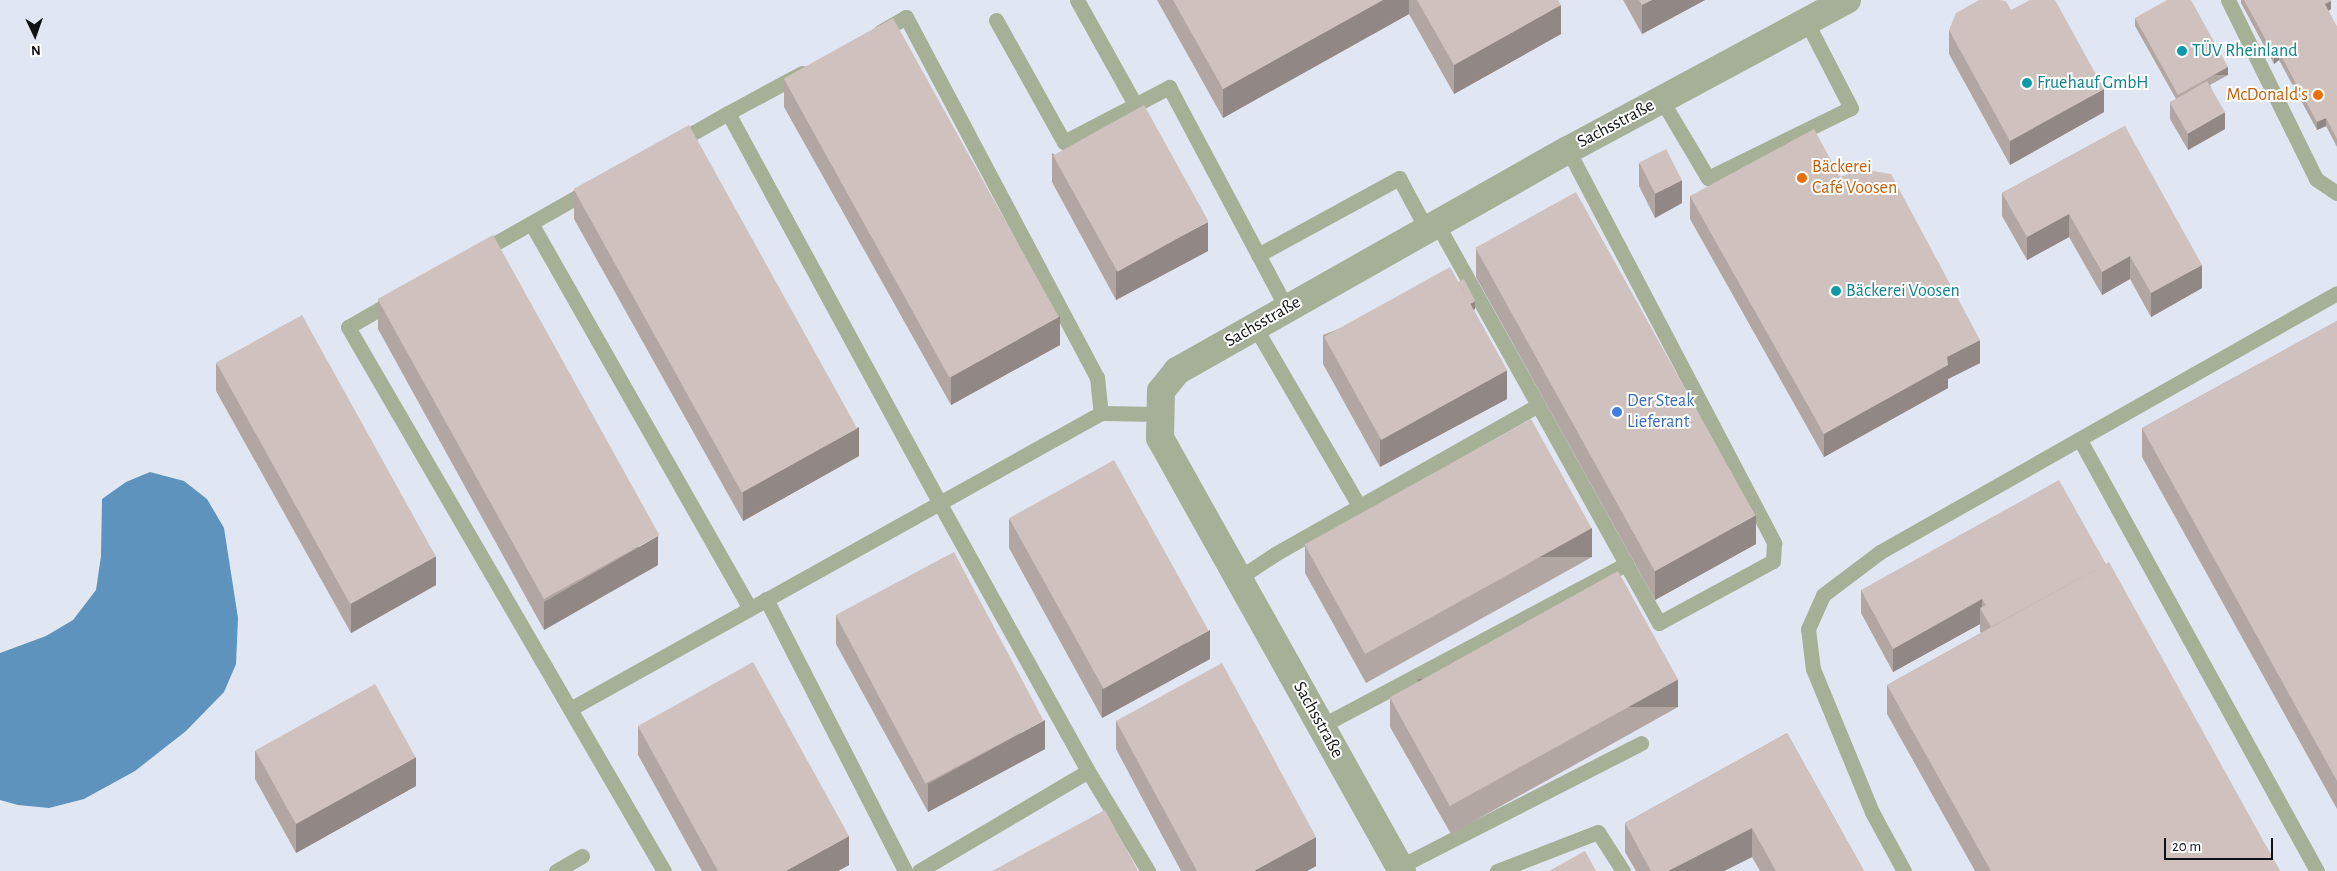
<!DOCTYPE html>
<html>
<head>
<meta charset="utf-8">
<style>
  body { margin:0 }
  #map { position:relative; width:2337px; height:871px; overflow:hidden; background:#e1e7f2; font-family:"Alegreya Sans",sans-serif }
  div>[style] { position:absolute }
  .water>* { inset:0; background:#5d93bc }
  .lane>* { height:15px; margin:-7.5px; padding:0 7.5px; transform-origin:7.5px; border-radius:7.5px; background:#a6b097 }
  .street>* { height:28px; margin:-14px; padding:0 14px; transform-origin:14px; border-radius:14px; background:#a6b097 }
  .wall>* { inset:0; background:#b2a6a3 }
  .shaded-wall>* { inset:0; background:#918784; transform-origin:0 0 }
  .building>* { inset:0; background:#cfc1bd; transform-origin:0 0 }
  .dots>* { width:14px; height:14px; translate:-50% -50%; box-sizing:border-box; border:2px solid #fff; border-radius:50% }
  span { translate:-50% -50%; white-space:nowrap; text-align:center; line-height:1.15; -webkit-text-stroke:4px #fff; paint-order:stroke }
  .culture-label { font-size:18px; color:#0d838f }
  .left { translate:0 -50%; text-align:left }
  .food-label { font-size:18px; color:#c56008 }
  .right { translate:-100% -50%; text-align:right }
  .street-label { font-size:18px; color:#101215 }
  .shop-label { font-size:18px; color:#366cbe }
  .north { position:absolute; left:10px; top:10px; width:50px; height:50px; -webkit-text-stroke:4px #fff; paint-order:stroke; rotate:177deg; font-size:14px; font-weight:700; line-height:20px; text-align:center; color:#101215 }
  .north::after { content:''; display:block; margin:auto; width:18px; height:22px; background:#101215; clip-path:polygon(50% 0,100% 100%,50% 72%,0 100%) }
  .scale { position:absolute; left:2164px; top:838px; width:109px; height:22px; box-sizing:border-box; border:2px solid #101215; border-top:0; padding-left:6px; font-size:15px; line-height:18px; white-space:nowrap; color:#101215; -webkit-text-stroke:4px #fff; paint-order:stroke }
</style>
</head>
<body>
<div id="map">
  <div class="water">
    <i style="clip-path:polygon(150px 472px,184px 481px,207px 499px,224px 528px,238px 618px,236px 664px,224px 692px,186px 731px,135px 771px,84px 799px,49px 808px,18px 805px,0 800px,0 653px,46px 636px,73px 620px,96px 590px,101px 556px,102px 499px,126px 482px)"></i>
  </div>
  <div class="lane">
    <i style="left:1077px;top:0;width:119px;rotate:60.9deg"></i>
    <i style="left:2228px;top:0;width:199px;rotate:63.8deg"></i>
    <i style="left:2316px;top:179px;width:25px;rotate:34deg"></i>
    <i style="left:996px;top:20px;width:140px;rotate:60.9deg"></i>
    <i style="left:1064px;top:142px;width:119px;rotate:-27.6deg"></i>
    <i style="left:1169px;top:87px;width:251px;rotate:62deg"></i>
    <i style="left:880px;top:32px;width:30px;rotate:-30deg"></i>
    <i style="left:906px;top:17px;width:408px;rotate:62.1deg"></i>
    <i style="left:1097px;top:377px;width:36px;rotate:84deg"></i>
    <i style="left:1661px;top:99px;width:92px;rotate:59.3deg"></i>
    <i style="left:1708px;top:178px;width:159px;rotate:-26.1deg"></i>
    <i style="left:1851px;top:108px;width:98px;rotate:-117.3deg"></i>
    <i style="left:728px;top:113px;width:84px;rotate:-28.4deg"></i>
    <i style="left:677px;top:142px;width:59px;rotate:-29.6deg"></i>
    <i style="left:728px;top:113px;width:445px;rotate:61.5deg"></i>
    <i style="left:940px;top:504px;width:305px;rotate:61deg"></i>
    <i style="left:1088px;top:771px;width:117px;rotate:59deg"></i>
    <i style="left:1568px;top:150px;width:444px;rotate:62.3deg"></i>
    <i style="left:1774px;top:543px;width:18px;rotate:93deg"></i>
    <i style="left:1773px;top:561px;width:130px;rotate:151.5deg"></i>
    <i style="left:1659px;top:623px;width:68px;rotate:-119.2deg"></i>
    <i style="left:531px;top:223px;width:443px;rotate:60.4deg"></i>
    <i style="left:1437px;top:224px;width:207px;rotate:60.8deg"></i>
    <i style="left:480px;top:252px;width:128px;rotate:-29.6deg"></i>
    <i style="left:1258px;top:255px;width:161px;rotate:-28.6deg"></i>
    <i style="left:1399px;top:178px;width:59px;rotate:61.7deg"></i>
    <i style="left:395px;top:300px;width:54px;rotate:150.1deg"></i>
    <i style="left:348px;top:327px;width:629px;rotate:59.85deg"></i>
    <i style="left:1255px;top:327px;width:207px;rotate:59.8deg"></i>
    <i style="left:2080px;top:440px;width:492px;rotate:61.2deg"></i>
    <i style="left:1239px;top:578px;width:43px;rotate:-33.7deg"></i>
    <i style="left:1275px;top:554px;width:302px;rotate:-29.5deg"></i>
    <i style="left:1538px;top:405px;width:182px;rotate:61deg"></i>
    <i style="left:1626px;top:564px;width:345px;rotate:152deg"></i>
    <i style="left:766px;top:599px;width:305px;rotate:62.9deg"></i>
    <i style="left:570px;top:709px;width:608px;rotate:-29.14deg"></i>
    <i style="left:1101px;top:413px;width:58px;rotate:1deg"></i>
    <i style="left:1399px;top:867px;width:272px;rotate:-27.1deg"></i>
    <i style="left:556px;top:871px;width:30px;rotate:-30deg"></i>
    <i style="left:919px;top:871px;width:196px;rotate:-30.6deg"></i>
    <i style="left:1497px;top:871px;width:108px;rotate:-21.1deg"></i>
    <i style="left:1598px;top:832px;width:46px;rotate:57.3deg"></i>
    <i style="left:1904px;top:871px;width:67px;rotate:-118.5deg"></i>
    <i style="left:1872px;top:812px;width:155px;rotate:-112.4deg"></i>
    <i style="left:1813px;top:669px;width:40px;rotate:-97.1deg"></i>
    <i style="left:1808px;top:629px;width:37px;rotate:-66deg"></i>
    <i style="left:1823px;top:595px;width:71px;rotate:-37deg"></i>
    <i style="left:1880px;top:552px;width:525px;rotate:-29.54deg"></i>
  </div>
  <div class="street">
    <i style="left:1402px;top:871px;width:496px;rotate:-119.2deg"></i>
    <i style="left:1160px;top:438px;width:47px;rotate:-88.8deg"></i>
    <i style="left:1161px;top:391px;width:26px;rotate:-51deg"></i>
    <i style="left:1177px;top:371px;width:449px;rotate:-29.5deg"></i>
    <i style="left:1568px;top:150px;width:317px;rotate:-28.3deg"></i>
  </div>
  <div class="wall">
    <i style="clip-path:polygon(1157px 0,1558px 0,1561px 34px,1454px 94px,1409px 14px,1223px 118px)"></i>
    <i style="clip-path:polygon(1623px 0,1705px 0,1642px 34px)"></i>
    <i style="clip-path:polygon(2241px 0,2331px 0,2331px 9px,2328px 11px,2337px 27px,2337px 147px,2326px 126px,2317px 130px,2279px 60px,2274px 64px,2241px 3px)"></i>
    <i style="clip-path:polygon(2011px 10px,2104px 112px,2010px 165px,1949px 54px,1949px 30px)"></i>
    <i style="clip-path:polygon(2135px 18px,2228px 75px,2210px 85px,2225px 129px,2188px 150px,2170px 119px,2170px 102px,2176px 99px,2135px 26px)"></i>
    <i style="clip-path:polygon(784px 79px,1060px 345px,951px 405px,784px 107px)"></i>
    <i style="clip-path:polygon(2125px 126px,2202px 288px,2151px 317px,2130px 279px,2102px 295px,2069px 237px,2027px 260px,2002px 216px,2002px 193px)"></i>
    <i style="clip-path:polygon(1052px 153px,1208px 251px,1116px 300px,1052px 182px)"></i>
    <i style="clip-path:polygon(1639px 163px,1682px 203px,1655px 218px,1639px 186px)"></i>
    <i style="clip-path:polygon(1840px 177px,1980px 363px,1948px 379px,1948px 388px,1824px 457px,1690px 219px,1690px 196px)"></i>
    <i style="clip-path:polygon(574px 190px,859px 456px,743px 521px,574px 219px)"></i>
    <i style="clip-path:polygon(1476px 248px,1756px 544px,1655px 600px,1476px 277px)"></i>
    <i style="clip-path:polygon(1459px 282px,1475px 309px,1474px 310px,1507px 399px,1380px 467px,1323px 364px,1323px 335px)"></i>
    <i style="clip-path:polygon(378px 300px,658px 565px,544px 630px,378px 329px)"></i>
    <i style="clip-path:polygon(2337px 321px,2337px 809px,2142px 457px,2142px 428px)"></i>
    <i style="clip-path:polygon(216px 363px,436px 585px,351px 633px,216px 391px)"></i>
    <i style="clip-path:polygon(1009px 519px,1210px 659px,1102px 718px,1009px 548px)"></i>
    <i style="clip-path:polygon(1305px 545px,1592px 557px,1366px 683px,1305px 573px)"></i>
    <i style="clip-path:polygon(2106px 564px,2280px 871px,1975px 871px,1887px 714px,1887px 685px,1981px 633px,1980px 631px,1980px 624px,1893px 672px,1861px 613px,1861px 590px)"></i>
    <i style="clip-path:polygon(836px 615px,1045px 749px,928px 812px,836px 644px)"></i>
    <i style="clip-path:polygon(1390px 698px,1678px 707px,1451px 834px,1390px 727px)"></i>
    <i style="clip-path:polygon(1116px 721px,1316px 866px,1307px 871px,1181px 871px,1116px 749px)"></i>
    <i style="clip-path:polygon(638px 726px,849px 865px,838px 871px,702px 871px,638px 755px)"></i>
    <i style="clip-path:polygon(1787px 733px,1864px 871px,1760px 871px,1752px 857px,1724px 871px,1636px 871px,1625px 852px,1625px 823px)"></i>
    <i style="clip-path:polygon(255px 751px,416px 786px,296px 853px,255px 779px)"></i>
  </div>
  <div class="shaded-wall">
    <i style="clip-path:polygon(1383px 0,1409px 0,1409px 14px,1223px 118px,1223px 89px)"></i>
    <i style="clip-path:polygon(1652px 0,1705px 0,1642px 34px,1642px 5px)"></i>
    <i style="clip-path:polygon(2331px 1px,2331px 9px,2325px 13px,2325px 4px)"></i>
    <i style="clip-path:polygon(1561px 5px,1561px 34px,1454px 94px,1454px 65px)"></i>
    <i style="clip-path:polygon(2279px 52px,2279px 60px,2274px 64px,2274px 55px)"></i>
    <i style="left:2228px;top:67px;width:8px;height:57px;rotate:90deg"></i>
    <i style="clip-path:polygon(2104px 89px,2104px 112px,2010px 165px,2010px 141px)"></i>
    <i style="clip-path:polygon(2225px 112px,2225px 129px,2188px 150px,2188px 133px)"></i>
    <i style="clip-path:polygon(2326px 118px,2326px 126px,2317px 130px,2317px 122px)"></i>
    <i style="clip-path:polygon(1682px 180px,1682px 203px,1655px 218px,1655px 194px)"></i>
    <i style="clip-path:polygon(2069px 214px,2069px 237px,2027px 260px,2027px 237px)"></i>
    <i style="clip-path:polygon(1208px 222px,1208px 251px,1116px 300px,1116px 271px)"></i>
    <i style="clip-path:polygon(2130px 256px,2130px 279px,2102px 295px,2102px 272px)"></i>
    <i style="clip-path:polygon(2202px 265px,2202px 288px,2151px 317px,2151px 293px)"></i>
    <i style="clip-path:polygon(1475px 301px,1475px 309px,1462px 316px,1462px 308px)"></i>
    <i style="clip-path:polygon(1060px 316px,1060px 345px,951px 405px,951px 377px)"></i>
    <i style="clip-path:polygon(1980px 340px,1980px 363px,1948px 379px,1948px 388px,1824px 457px,1824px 434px,1947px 357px)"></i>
    <i style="clip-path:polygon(1507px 370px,1507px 399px,1380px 467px,1380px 439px)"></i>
    <i style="clip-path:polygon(859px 427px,859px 456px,743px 521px,743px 492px)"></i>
    <i style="clip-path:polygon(1756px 515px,1756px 544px,1655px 600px,1655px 571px)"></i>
    <i style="left:1592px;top:528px;width:29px;height:259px;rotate:90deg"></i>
    <i style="clip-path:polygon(658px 536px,658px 565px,544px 630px,544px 602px)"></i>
    <i style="clip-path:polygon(436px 556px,436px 585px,351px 633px,351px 604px)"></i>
    <i style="clip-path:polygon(1982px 599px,1982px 611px,1980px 608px,1980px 624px,1893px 672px,1893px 649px)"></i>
    <i style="clip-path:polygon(1210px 630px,1210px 659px,1102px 718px,1102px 689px)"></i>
    <i style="left:1678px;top:679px;width:28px;height:260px;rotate:90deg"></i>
    <i style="clip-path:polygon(1045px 720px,1045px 749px,928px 812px,928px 784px)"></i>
    <i style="clip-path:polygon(416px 757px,416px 786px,296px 853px,296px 824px)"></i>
    <i style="clip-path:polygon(1752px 828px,1752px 857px,1724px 871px,1668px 871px)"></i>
    <i style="clip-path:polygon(849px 836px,849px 865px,838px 871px,786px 871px)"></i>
    <i style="clip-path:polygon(1316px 837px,1316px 866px,1307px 871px,1254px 871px)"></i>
  </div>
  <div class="building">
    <i style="clip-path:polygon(1173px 0,1383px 0,1223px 89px)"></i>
    <i style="clip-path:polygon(1417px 0,1558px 0,1561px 5px,1454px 65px)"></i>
    <i style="clip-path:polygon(1639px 0,1652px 0,1642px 5px)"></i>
    <i style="clip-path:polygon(1979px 0,1999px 0,2006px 1px,2011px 10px,2030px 0,2055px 0,2104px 89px,2010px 141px,1949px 30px,1956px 13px)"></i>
    <i style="clip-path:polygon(2167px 0,2191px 0,2228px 67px,2178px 95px,2135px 18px)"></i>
    <i style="clip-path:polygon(2244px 0,2331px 0,2331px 1px,2325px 4px,2337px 27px,2337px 139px,2326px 118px,2317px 122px,2279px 52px,2274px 55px)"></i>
    <i style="left:893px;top:18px;width:342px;height:125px;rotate:61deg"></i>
    <i style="left:2207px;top:81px;width:36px;height:43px;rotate:60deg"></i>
    <i style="left:1144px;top:105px;width:133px;height:104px;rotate:61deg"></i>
    <i style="left:689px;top:125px;width:347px;height:132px;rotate:61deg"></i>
    <i style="clip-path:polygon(2125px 126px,2202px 265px,2151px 293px,2130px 256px,2102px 272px,2069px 214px,2027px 237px,2002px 193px)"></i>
    <i style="clip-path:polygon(1814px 129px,1840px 177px,1861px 169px,1891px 174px,1980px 340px,1947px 357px,1948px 365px,1824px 434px,1690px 196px)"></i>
    <i style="left:1666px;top:149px;width:35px;height:30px;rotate:63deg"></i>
    <i style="left:1576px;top:192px;width:370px;height:115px;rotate:61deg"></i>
    <i style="left:493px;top:235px;width:343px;height:132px;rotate:61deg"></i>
    <i style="left:1450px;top:267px;width:118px;height:144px;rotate:61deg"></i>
    <i style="left:1464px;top:279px;width:25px;height:6px;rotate:63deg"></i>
    <i style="left:302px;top:315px;width:276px;height:98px;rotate:61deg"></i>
    <i style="clip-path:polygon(2337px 321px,2337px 781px,2142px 428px)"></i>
    <i style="left:1531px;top:419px;width:125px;height:259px;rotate:61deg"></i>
    <i style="left:1114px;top:460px;width:195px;height:120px;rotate:61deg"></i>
    <i style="clip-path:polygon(2059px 480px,2106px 564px,1991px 627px,1980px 608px,1986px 605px,1982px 599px,1893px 649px,1861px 590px)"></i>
    <i style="left:954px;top:552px;width:191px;height:134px;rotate:62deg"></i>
    <i style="clip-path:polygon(2109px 562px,2280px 871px,1991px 871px,1887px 685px)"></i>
    <i style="left:1618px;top:571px;width:124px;height:261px;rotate:61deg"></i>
    <i style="clip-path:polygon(753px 662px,849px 836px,786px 871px,718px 871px,638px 726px)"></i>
    <i style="clip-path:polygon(1222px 663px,1316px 837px,1254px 871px,1197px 871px,1116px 721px)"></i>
    <i style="left:375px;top:684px;width:84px;height:137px;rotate:61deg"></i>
    <i style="clip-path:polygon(1787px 733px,1864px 871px,1776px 871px,1752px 828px,1668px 871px,1651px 871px,1625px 823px)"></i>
    <i style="clip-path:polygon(1105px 810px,1138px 871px,992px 871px)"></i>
    <i style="clip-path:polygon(1585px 851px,1596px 871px,1549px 871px)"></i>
  </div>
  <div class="dots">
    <i style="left:2182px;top:51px;background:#0f9aa8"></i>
    <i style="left:2027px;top:83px;background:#0f9aa8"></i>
    <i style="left:2318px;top:95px;background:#e8710a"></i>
    <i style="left:1802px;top:178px;background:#e8710a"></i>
    <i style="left:1836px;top:291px;background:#0f9aa8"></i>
    <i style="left:1617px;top:412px;background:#3f7fe0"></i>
  </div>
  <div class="culture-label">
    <span class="left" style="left:2192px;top:51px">TÜV Rheinland</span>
    <span class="left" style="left:2037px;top:83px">Fruehauf GmbH</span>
    <span class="left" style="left:1846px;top:291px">Bäckerei Voosen</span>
  </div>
  <div class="food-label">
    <span class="right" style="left:2308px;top:95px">McDonald's</span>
    <span class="left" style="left:1812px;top:178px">Bäckerei<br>Café Voosen</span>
  </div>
  <div class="street-label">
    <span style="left:1616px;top:124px;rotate:-28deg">Sachsstraße</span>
    <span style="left:1263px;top:322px;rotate:-30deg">Sachsstraße</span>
    <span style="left:1318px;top:720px;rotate:61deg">Sachsstraße</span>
  </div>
  <div class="shop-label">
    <span class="left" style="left:1627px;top:412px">Der Steak<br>Lieferant</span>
  </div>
  <div class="north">N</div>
  <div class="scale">20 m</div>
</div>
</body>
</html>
